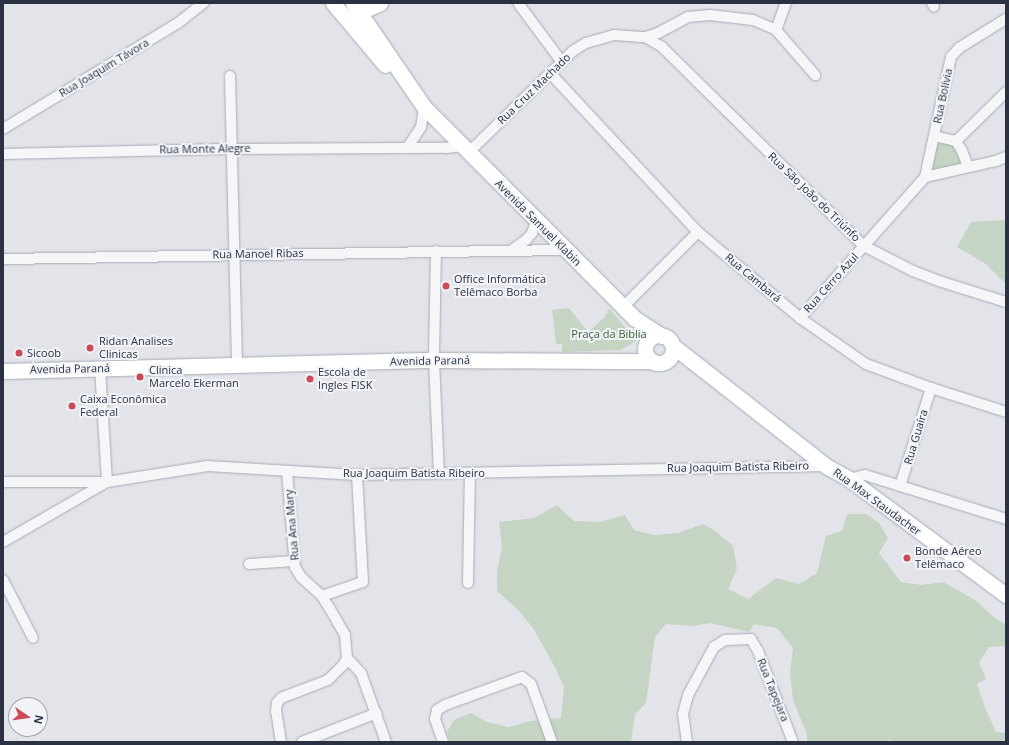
<!DOCTYPE html>
<html>
<head>
<meta charset="utf-8">
<style>
  body { margin:0 }
  #map { position:relative; width:1009px; height:745px; overflow:hidden; background:#e2e4ea; font-family:"Open Sans",sans-serif }
  div>[style] { position:absolute }
  .green>* { inset:0; background:#c6d4c3 }
  .roads { filter:drop-shadow(0 0 1px #a7abb4) drop-shadow(0 0 1px #a7abb4) }
  .street>* { height:10px; margin:-5px; padding:0 5px; transform-origin:5px; border-radius:5px; background:#f4f6f8 }
  .secondary>* { height:15px; margin:-7.5px; padding:0 7.5px; transform-origin:7.5px; border-radius:7.5px; background:#fff }
  .secondary>.ring { margin:-7.5px; padding:0; box-sizing:content-box; background:none; border:15px solid #fff; border-radius:50% }
  .dots>* { width:11px; height:11px; translate:-50% -50%; box-sizing:border-box; border:2px solid #f1f3f7; border-radius:50% }
  span { translate:-50% -50%; white-space:nowrap; text-align:center; line-height:1.15; -webkit-text-stroke:4px #f1f3f7; paint-order:stroke }
  .street-label { font-size:11px; color:#2a3142 }
  .poi-label { font-size:11px; color:#2a3142 }
  .left { translate:0 -50%; text-align:left }
  .park-label { font-size:11px; color:#3d5d38 }
  .frame { position:absolute; inset:0; border:4px solid #2a3142; pointer-events:none }
  .north { position:absolute; left:8px; top:697px; width:40px; height:40px; box-sizing:border-box; background:#f1f3f7; border:1px solid #a1a5af; border-radius:50%; rotate:103deg; font-size:11px; font-weight:700; line-height:16px; text-align:center; color:#2a3142 }
  .north::after { content:''; display:block; margin:auto; width:14px; height:18px; background:#cc4a56; clip-path:polygon(50% 0,100% 100%,50% 72%,0 100%) }
</style>
</head>
<body>
<div id="map">
  <div class="green">
    <i style="clip-path:polygon(940px 141px,957px 146px,962px 163px,929px 171px,937px 144px)"></i>
    <i style="clip-path:polygon(1006px 220px,1006px 284px,986px 264px,957px 247px,971px 222px)"></i>
    <i style="clip-path:polygon(569px 308px,588px 332px,605px 317px,609px 308px,636px 341px,621px 350px,562px 352px,562px 344px,556px 344px,552px 310px)"></i>
    <i style="clip-path:polygon(557px 505px,574px 521px,599px 522px,625px 515px,634px 530px,654px 535px,678px 533px,703px 524px,714px 530px,733px 546px,737px 569px,728px 589px,748px 599px,776px 578px,799px 584px,817px 573px,826px 536px,842px 531px,847px 514px,866px 514px,879px 523px,888px 538px,879px 553px,901px 582px,921px 585px,943px 582px,975px 600px,995px 618px,1006px 625px,1005px 646px,989px 647px,979px 662px,986px 679px,977px 684px,986px 710px,996px 732px,1006px 733px,1006px 742px,893px 742px,889px 740px,887px 742px,807px 742px,807px 734px,793px 700px,790px 672px,793px 648px,777px 628px,754px 624px,749px 632px,710px 623px,692px 626px,666px 624px,655px 637px,646px 703px,635px 714px,631px 742px,450px 742px,447px 732px,454px 720px,471px 713px,487px 722px,509px 727px,530px 721px,561px 718px,564px 687px,555px 667px,533px 628px,518px 610px,497px 591px,497px 572px,502px 546px,499px 522px,534px 518px)"></i>
  </div>
  <div class="roads">
    <div class="street">
      <i style="left:518px;top:3px;width:72px;rotate:53.4deg"></i>
      <i style="left:932px;top:3px;width:4px;rotate:63deg"></i>
      <i style="left:776px;top:30px;width:29px;rotate:-70deg"></i>
      <i style="left:645px;top:37px;width:14px;rotate:-17deg"></i>
      <i style="left:658px;top:33px;width:34px;rotate:-28deg"></i>
      <i style="left:688px;top:17px;width:22px;rotate:-5deg"></i>
      <i style="left:710px;top:15px;width:43px;rotate:6.6deg"></i>
      <i style="left:753px;top:20px;width:25px;rotate:23deg"></i>
      <i style="left:776px;top:30px;width:60px;rotate:49.1deg"></i>
      <i style="left:550px;top:73px;width:217px;rotate:47.1deg"></i>
      <i style="left:698px;top:232px;width:133px;rotate:40.1deg"></i>
      <i style="left:800px;top:318px;width:80px;rotate:34.9deg"></i>
      <i style="left:866px;top:364px;width:69px;rotate:20.3deg"></i>
      <i style="left:931px;top:388px;width:79px;rotate:17.7deg"></i>
      <i style="left:230px;top:76px;width:289px;rotate:88.6deg"></i>
      <i style="left:3px;top:129px;width:205px;rotate:-31.2deg"></i>
      <i style="left:178px;top:23px;width:33px;rotate:-38deg"></i>
      <i style="left:934px;top:136px;width:23px;rotate:13deg"></i>
      <i style="left:956px;top:141px;width:12px;rotate:59deg"></i>
      <i style="left:962px;top:151px;width:17px;rotate:69deg"></i>
      <i style="left:956px;top:141px;width:70px;rotate:-44.4deg"></i>
      <i style="left:407px;top:148px;width:25px;rotate:-56deg"></i>
      <i style="left:421px;top:127px;width:20px;rotate:-81deg"></i>
      <i style="left:469px;top:152px;width:145px;rotate:-44.2deg"></i>
      <i style="left:573px;top:51px;width:15px;rotate:-32deg"></i>
      <i style="left:586px;top:43px;width:29px;rotate:-16deg"></i>
      <i style="left:614px;top:35px;width:31px;rotate:4deg"></i>
      <i style="left:645px;top:37px;width:20px;rotate:30deg"></i>
      <i style="left:662px;top:47px;width:284px;rotate:44.6deg"></i>
      <i style="left:864px;top:246px;width:55px;rotate:27deg"></i>
      <i style="left:913px;top:271px;width:31px;rotate:21deg"></i>
      <i style="left:942px;top:282px;width:67px;rotate:17.4deg"></i>
      <i style="left:3px;top:154px;width:229px;rotate:-1.3deg"></i>
      <i style="left:232px;top:149px;width:215px;rotate:-0.3deg"></i>
      <i style="left:447px;top:148px;width:16px;rotate:-7deg"></i>
      <i style="left:925px;top:177px;width:123px;rotate:-77.8deg"></i>
      <i style="left:951px;top:57px;width:12px;rotate:-48deg"></i>
      <i style="left:959px;top:48px;width:55px;rotate:-31.7deg"></i>
      <i style="left:925px;top:177px;width:73px;rotate:-12.7deg"></i>
      <i style="left:996px;top:161px;width:11px;rotate:-22deg"></i>
      <i style="left:513px;top:249px;width:16px;rotate:-35deg"></i>
      <i style="left:526px;top:240px;width:9px;rotate:-49deg"></i>
      <i style="left:532px;top:233px;width:12px;rotate:-70deg"></i>
      <i style="left:436px;top:251px;width:109px;rotate:91.1deg"></i>
      <i style="left:434px;top:360px;width:113px;rotate:87.5deg"></i>
      <i style="left:3px;top:259px;width:561px;rotate:-0.92deg"></i>
      <i style="left:623px;top:307px;width:106px;rotate:-45deg"></i>
      <i style="left:800px;top:318px;width:188px;rotate:-48.4deg"></i>
      <i style="left:849px;top:479px;width:16px;rotate:-14deg"></i>
      <i style="left:865px;top:475px;width:148px;rotate:17.3deg"></i>
      <i style="left:3px;top:482px;width:104px"></i>
      <i style="left:107px;top:482px;width:102px;rotate:-9deg"></i>
      <i style="left:208px;top:466px;width:149px;rotate:3.5deg"></i>
      <i style="left:357px;top:475px;width:469px;rotate:-1.1deg"></i>
      <i style="left:900px;top:486px;width:103px;rotate:-72.4deg"></i>
      <i style="left:3px;top:542px;width:120px;rotate:-30deg"></i>
      <i style="left:107px;top:482px;width:113px;rotate:-93.5deg"></i>
      <i style="left:249px;top:564px;width:45px;rotate:-3.8deg"></i>
      <i style="left:3px;top:580px;width:65px;rotate:62.7deg"></i>
      <i style="left:468px;top:583px;width:110px;rotate:-89deg"></i>
      <i style="left:322px;top:596px;width:43px;rotate:-18.9deg"></i>
      <i style="left:363px;top:582px;width:107px;rotate:-93.2deg"></i>
      <i style="left:347px;top:658px;width:21px;rotate:47deg"></i>
      <i style="left:361px;top:673px;width:73px;rotate:70.1deg"></i>
      <i style="left:281px;top:742px;width:31px;rotate:-99deg"></i>
      <i style="left:276px;top:711px;width:8px;rotate:-83deg"></i>
      <i style="left:277px;top:703px;width:6px;rotate:-51deg"></i>
      <i style="left:281px;top:698px;width:50px;rotate:-21deg"></i>
      <i style="left:328px;top:680px;width:23px;rotate:-45deg"></i>
      <i style="left:344px;top:664px;width:7px;rotate:-63deg"></i>
      <i style="left:347px;top:658px;width:23px;rotate:-95deg"></i>
      <i style="left:345px;top:635px;width:30px;rotate:-120deg"></i>
      <i style="left:330px;top:609px;width:15px;rotate:-122deg"></i>
      <i style="left:322px;top:596px;width:28px;rotate:-138deg"></i>
      <i style="left:301px;top:577px;width:12px;rotate:-121deg"></i>
      <i style="left:295px;top:567px;width:96px;rotate:-94.8deg"></i>
      <i style="left:302px;top:742px;width:80px;rotate:-21.1deg"></i>
      <i style="left:443px;top:742px;width:24px;rotate:-109deg"></i>
      <i style="left:435px;top:719px;width:9px;rotate:-77deg"></i>
      <i style="left:437px;top:710px;width:9px;rotate:-32deg"></i>
      <i style="left:445px;top:705px;width:82px;rotate:-20deg"></i>
      <i style="left:522px;top:677px;width:11px;rotate:38deg"></i>
      <i style="left:531px;top:684px;width:62px;rotate:70.1deg"></i>
      <i style="left:687px;top:742px;width:28px;rotate:-98deg"></i>
      <i style="left:683px;top:714px;width:20px;rotate:-75deg"></i>
      <i style="left:688px;top:695px;width:55px;rotate:-61.6deg"></i>
      <i style="left:714px;top:647px;width:13px;rotate:-32deg"></i>
      <i style="left:725px;top:640px;width:26px;rotate:-2deg"></i>
      <i style="left:751px;top:639px;width:14px;rotate:60deg"></i>
      <i style="left:758px;top:651px;width:97px;rotate:69deg"></i>
    </div>
    <div class="secondary">
      <i style="left:333px;top:3px;width:81px;rotate:50deg"></i>
      <i style="left:353px;top:3px;width:126px;rotate:55.7deg"></i>
      <i style="left:424px;top:107px;width:298px;rotate:45.1deg"></i>
      <i style="left:634px;top:318px;width:33px;rotate:33deg"></i>
      <i style="left:353px;top:18px;width:9px;rotate:-41deg"></i>
      <i style="left:360px;top:12px;width:22px;rotate:-24deg"></i>
      <i class="ring" style="left:645px;top:335px;width:13px;height:13px"></i>
      <i style="left:673px;top:346px;width:194px;rotate:38.1deg"></i>
      <i style="left:826px;top:466px;width:26px;rotate:29deg"></i>
      <i style="left:849px;top:479px;width:195px;rotate:36.5deg"></i>
      <i style="left:3px;top:371px;width:431px;rotate:-1.5deg"></i>
      <i style="left:434px;top:360px;width:218px;rotate:0.3deg"></i>
    </div>
  </div>
  <div class="dots">
    <i style="left:446px;top:286px;background:#cc4a56"></i>
    <i style="left:90px;top:348px;background:#cc4a56"></i>
    <i style="left:19px;top:353px;background:#cc4a56"></i>
    <i style="left:140px;top:377px;background:#cc4a56"></i>
    <i style="left:310px;top:379px;background:#cc4a56"></i>
    <i style="left:72px;top:406px;background:#cc4a56"></i>
    <i style="left:907px;top:558px;background:#cc4a56"></i>
  </div>
  <div class="street-label">
    <span style="left:104px;top:68px;rotate:-31deg">Rua Joaquim Távora</span>
    <span style="left:534px;top:89px;rotate:-44deg">Rua Cruz Machado</span>
    <span style="left:943px;top:96px;rotate:-78deg">Rua Bolívia</span>
    <span style="left:205px;top:149px;rotate:-1deg">Rua Monte Alegre</span>
    <span style="left:814px;top:197px;rotate:44deg">Rua São João do Triúnfo</span>
    <span style="left:538px;top:223px;rotate:45deg">Avenida Samuel Klabin</span>
    <span style="left:258px;top:254px;rotate:-1deg">Rua Manoel Ribas</span>
    <span style="left:753px;top:278px;rotate:40deg">Rua Cambará</span>
    <span style="left:831px;top:283px;rotate:-48deg">Rua Cerro Azul</span>
    <span style="left:430px;top:361px;rotate:-1deg">Avenida Paraná</span>
    <span style="left:70px;top:369px;rotate:-1deg">Avenida Paraná</span>
    <span style="left:916px;top:437px;rotate:-73deg">Rua Guaíra</span>
    <span style="left:738px;top:467px;rotate:-1deg">Rua Joaquim Batista Ribeiro</span>
    <span style="left:414px;top:473px">Rua Joaquim Batista Ribeiro</span>
    <span style="left:877px;top:502px;rotate:36deg">Rua Max Staudacher</span>
    <span style="left:292px;top:525px;rotate:-95deg">Rua Ana Mary</span>
    <span style="left:773px;top:690px;rotate:68deg">Rua Tapejara</span>
  </div>
  <div class="poi-label">
    <span class="left" style="left:454px;top:286px">Office Informática<br>Telêmaco Borba</span>
    <span class="left" style="left:99px;top:348px">Ridan Analises<br>Clinicas</span>
    <span class="left" style="left:27px;top:353px">Sicoob</span>
    <span class="left" style="left:149px;top:377px">Clinica<br>Marcelo Ekerman</span>
    <span class="left" style="left:318px;top:379px">Escola de<br>Ingles FISK</span>
    <span class="left" style="left:80px;top:406px">Caixa Econômica<br>Federal</span>
    <span class="left" style="left:915px;top:558px">Bonde Aéreo<br>Telêmaco</span>
  </div>
  <div class="park-label">
    <span style="left:609px;top:334px">Praça da Biblia</span>
  </div>
  <div class="frame"></div>
  <div class="north">N</div>
</div>
</body>
</html>
